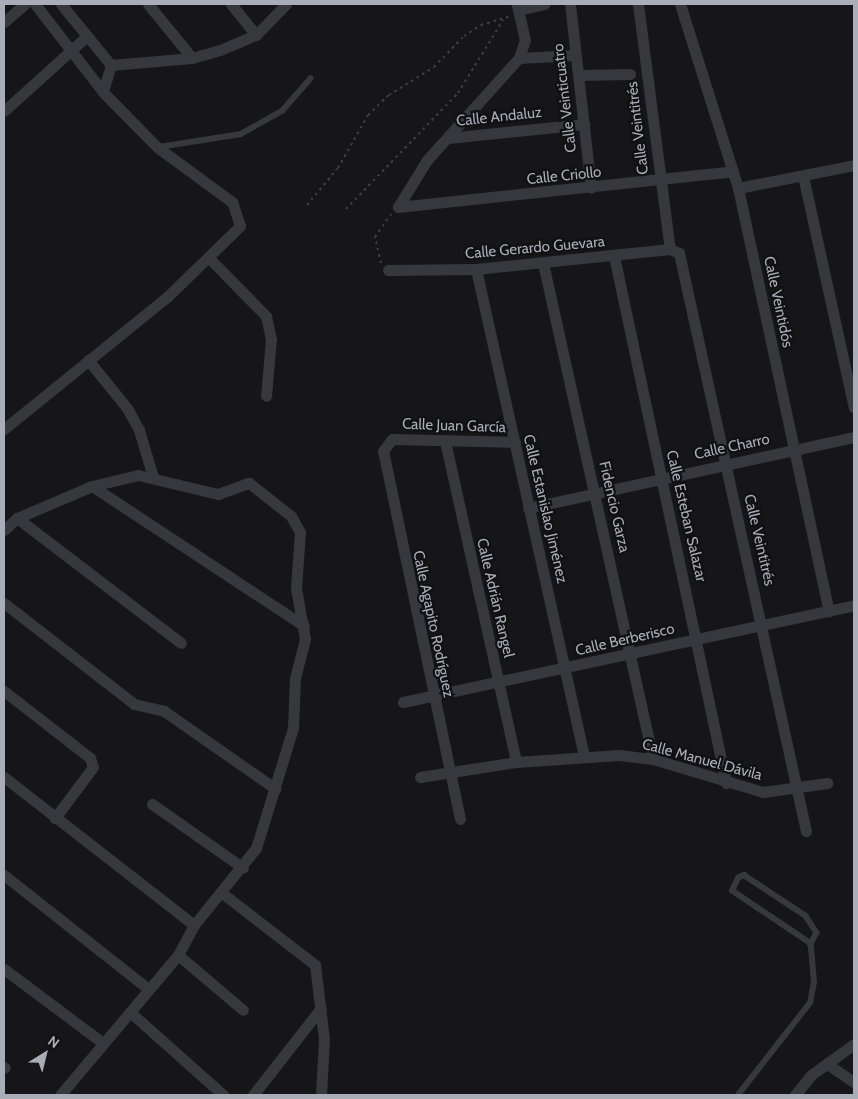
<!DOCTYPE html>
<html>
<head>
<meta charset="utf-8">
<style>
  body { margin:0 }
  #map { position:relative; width:858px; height:1099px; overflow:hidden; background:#161618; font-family:Cabin,sans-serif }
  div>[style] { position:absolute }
  .path>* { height:2px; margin-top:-1px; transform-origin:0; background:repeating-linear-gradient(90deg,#3d3f44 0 2.5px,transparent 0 6.5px) }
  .lane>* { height:5.5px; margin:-2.75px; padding:0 2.75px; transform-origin:2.75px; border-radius:2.75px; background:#37383d }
  .street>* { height:11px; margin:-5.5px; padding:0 5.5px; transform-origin:5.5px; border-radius:5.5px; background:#37383d }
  span { translate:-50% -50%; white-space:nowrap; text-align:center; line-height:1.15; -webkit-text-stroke:4.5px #111113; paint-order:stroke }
  .street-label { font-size:15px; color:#a8adb8 }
  .frame { position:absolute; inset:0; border:5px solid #a8adb8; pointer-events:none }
  .north { position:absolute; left:20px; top:1029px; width:50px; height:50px; -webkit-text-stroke:4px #111113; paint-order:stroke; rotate:36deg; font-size:14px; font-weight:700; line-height:20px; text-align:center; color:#a8adb8 }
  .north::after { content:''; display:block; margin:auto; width:18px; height:22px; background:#a8adb8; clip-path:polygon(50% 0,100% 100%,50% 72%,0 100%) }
</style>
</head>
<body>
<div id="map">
  <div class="path">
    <i style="left:307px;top:205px;width:48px;rotate:-50deg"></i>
    <i style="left:338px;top:168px;width:61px;rotate:-60.5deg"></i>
    <i style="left:368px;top:115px;width:29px;rotate:-44deg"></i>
    <i style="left:389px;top:95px;width:53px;rotate:-31.9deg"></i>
    <i style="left:434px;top:67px;width:43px;rotate:-45.9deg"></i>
    <i style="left:464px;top:36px;width:20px;rotate:-33deg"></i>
    <i style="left:481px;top:25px;width:30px;rotate:-17deg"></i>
    <i style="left:346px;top:209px;width:161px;rotate:-46deg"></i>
    <i style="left:458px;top:93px;width:86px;rotate:-58.3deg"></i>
    <i style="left:381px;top:263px;width:27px;rotate:-103deg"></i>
    <i style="left:375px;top:237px;width:28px;rotate:-55deg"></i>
  </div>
  <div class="lane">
    <i style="left:159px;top:147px;width:83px;rotate:-9deg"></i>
    <i style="left:241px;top:134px;width:47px;rotate:-29.3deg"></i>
    <i style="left:282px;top:111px;width:43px;rotate:-48.8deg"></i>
    <i style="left:738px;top:1095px;width:117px;rotate:-52deg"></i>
    <i style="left:810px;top:1003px;width:21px;rotate:-79deg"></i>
    <i style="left:814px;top:982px;width:38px;rotate:-95deg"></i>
    <i style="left:811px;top:944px;width:95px;rotate:-146.1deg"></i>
    <i style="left:732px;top:891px;width:14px;rotate:-65deg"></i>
    <i style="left:738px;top:878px;width:7px;rotate:-27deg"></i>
    <i style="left:744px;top:875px;width:74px;rotate:33.5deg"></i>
    <i style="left:806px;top:916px;width:20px;rotate:57deg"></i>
    <i style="left:817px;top:933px;width:13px;rotate:119deg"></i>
  </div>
  <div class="street">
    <i style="left:61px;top:4px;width:79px;rotate:50.7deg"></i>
    <i style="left:111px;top:65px;width:28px;rotate:107deg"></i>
    <i style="left:148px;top:4px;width:70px;rotate:50.8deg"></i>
    <i style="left:231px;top:4px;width:40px;rotate:51deg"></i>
    <i style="left:570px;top:4px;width:185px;rotate:83.5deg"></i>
    <i style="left:638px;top:4px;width:247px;rotate:82.6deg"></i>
    <i style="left:680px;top:4px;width:193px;rotate:72.5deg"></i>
    <i style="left:738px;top:188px;width:433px;rotate:77.9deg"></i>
    <i style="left:521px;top:9px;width:24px;rotate:-12deg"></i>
    <i style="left:4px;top:22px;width:28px;rotate:-41deg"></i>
    <i style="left:519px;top:58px;width:56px;rotate:-3.1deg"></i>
    <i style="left:111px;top:65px;width:81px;rotate:-4.9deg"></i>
    <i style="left:192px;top:58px;width:29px;rotate:-16deg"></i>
    <i style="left:220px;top:50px;width:39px;rotate:-23deg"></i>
    <i style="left:256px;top:35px;width:43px;rotate:-45.9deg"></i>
    <i style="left:578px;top:75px;width:52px;rotate:-1.1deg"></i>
    <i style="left:4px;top:111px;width:112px;rotate:-42.1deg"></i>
    <i style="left:448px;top:138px;width:137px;rotate:-5.9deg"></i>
    <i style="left:803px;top:176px;width:237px;rotate:77.6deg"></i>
    <i style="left:738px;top:188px;width:118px;rotate:-11.2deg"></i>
    <i style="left:398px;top:207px;width:337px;rotate:-6.1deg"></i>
    <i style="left:398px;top:207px;width:55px;rotate:-58.3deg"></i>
    <i style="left:427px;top:160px;width:137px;rotate:-48deg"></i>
    <i style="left:519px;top:58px;width:19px;rotate:-72deg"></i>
    <i style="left:525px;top:40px;width:37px;rotate:-103deg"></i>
    <i style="left:614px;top:256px;width:539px;rotate:78deg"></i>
    <i style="left:210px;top:259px;width:80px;rotate:45.5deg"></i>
    <i style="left:266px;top:316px;width:24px;rotate:78deg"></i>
    <i style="left:271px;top:339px;width:57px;rotate:95deg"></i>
    <i style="left:543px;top:263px;width:508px;rotate:77.5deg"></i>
    <i style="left:476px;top:269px;width:498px;rotate:77.5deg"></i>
    <i style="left:388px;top:270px;width:88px;rotate:-0.7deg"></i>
    <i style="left:476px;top:269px;width:195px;rotate:-5.9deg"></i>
    <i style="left:670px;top:249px;width:10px;rotate:24deg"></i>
    <i style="left:679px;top:253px;width:592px;rotate:77.61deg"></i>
    <i style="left:88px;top:360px;width:62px;rotate:50.9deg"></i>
    <i style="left:127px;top:408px;width:25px;rotate:61deg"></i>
    <i style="left:139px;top:430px;width:49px;rotate:73.4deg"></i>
    <i style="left:4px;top:429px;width:210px;rotate:-39deg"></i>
    <i style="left:167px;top:297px;width:102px;rotate:-44.2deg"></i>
    <i style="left:240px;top:226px;width:25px;rotate:-108deg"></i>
    <i style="left:232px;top:202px;width:93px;rotate:-143.7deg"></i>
    <i style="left:157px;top:147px;width:77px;rotate:-134.5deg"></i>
    <i style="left:103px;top:92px;width:111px;rotate:-127.7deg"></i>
    <i style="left:445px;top:441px;width:329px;rotate:77.5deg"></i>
    <i style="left:92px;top:486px;width:254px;rotate:33.4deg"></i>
    <i style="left:528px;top:508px;width:334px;rotate:-12.3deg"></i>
    <i style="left:17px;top:518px;width:206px;rotate:37.3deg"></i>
    <i style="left:4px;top:530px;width:18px;rotate:-43deg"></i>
    <i style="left:17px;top:518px;width:82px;rotate:-23.1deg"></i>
    <i style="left:92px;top:486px;width:47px;rotate:-13.4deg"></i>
    <i style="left:138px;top:475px;width:82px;rotate:13.4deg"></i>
    <i style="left:218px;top:494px;width:33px;rotate:-20deg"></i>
    <i style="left:249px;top:483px;width:53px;rotate:38.2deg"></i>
    <i style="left:291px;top:516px;width:18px;rotate:61deg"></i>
    <i style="left:300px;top:532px;width:56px;rotate:94.1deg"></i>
    <i style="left:296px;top:588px;width:52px;rotate:80deg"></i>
    <i style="left:305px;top:639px;width:40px;rotate:104.4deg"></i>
    <i style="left:295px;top:678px;width:50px;rotate:92.3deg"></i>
    <i style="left:293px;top:728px;width:126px;rotate:107.1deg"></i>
    <i style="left:256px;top:848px;width:99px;rotate:128.8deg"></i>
    <i style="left:194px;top:925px;width:34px;rotate:118deg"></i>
    <i style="left:178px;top:955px;width:183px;rotate:130.1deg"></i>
    <i style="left:4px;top:603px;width:165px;rotate:37.8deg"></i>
    <i style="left:134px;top:704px;width:31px;rotate:13deg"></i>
    <i style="left:164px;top:711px;width:136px;rotate:34.9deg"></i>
    <i style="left:4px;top:691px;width:109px;rotate:37.9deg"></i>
    <i style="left:90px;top:758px;width:9px;rotate:72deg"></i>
    <i style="left:93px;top:767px;width:64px;rotate:126.7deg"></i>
    <i style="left:403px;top:702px;width:461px;rotate:-12.1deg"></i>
    <i style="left:4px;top:777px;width:241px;rotate:37.9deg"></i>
    <i style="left:420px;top:777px;width:97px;rotate:-8.9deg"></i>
    <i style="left:516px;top:762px;width:103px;rotate:-3.9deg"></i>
    <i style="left:619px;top:755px;width:34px;rotate:7deg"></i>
    <i style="left:653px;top:759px;width:115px;rotate:16.7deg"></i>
    <i style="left:763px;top:792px;width:65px;rotate:-8deg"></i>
    <i style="left:152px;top:804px;width:111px;rotate:35.1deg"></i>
    <i style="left:460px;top:819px;width:376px;rotate:-101.8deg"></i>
    <i style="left:383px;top:451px;width:15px;rotate:-53deg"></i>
    <i style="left:392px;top:439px;width:123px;rotate:1.4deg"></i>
    <i style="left:4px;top:875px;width:182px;rotate:38.3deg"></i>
    <i style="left:222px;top:893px;width:118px;rotate:37.7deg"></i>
    <i style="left:315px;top:965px;width:75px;rotate:83.1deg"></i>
    <i style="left:324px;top:1039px;width:56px;rotate:93.1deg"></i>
    <i style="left:178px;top:955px;width:85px;rotate:40.2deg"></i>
    <i style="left:4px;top:969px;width:124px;rotate:36.8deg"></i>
    <i style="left:130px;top:1012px;width:125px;rotate:41.7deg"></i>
    <i style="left:827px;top:1064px;width:32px;rotate:34deg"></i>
    <i style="left:4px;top:1067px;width:1px;rotate:45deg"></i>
    <i style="left:253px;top:1095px;width:110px;rotate:-52deg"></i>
    <i style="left:795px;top:1095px;width:26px;rotate:-51deg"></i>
    <i style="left:811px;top:1075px;width:53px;rotate:-35.8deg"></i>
  </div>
  <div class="street-label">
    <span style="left:565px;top:98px;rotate:-97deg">Calle Veinticuatro</span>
    <span style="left:499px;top:117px;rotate:-6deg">Calle Andaluz</span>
    <span style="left:638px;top:128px;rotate:-97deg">Calle Veintitrés</span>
    <span style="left:564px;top:176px;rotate:-6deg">Calle Criollo</span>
    <span style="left:535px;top:248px;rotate:-5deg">Calle Gerardo Guevara</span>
    <span style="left:778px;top:302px;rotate:78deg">Calle Veintidós</span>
    <span style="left:454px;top:426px;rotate:2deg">Calle Juan García</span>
    <span style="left:732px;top:447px;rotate:-12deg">Calle Charro</span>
    <span style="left:614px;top:507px;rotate:77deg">Fidencio Garza</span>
    <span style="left:545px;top:509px;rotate:77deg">Calle Estanislao Jiménez</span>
    <span style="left:686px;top:516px;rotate:77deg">Calle Esteban Salazar</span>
    <span style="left:759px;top:540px;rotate:77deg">Calle Veintitrés</span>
    <span style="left:495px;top:598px;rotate:77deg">Calle Adrián Rangel</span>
    <span style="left:433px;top:624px;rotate:78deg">Calle Agapito Rodríguez</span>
    <span style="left:625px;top:640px;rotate:-13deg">Calle Berberisco</span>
    <span style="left:702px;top:760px;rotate:15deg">Calle Manuel Dávila</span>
  </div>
  <div class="frame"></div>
  <div class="north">N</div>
</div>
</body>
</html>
